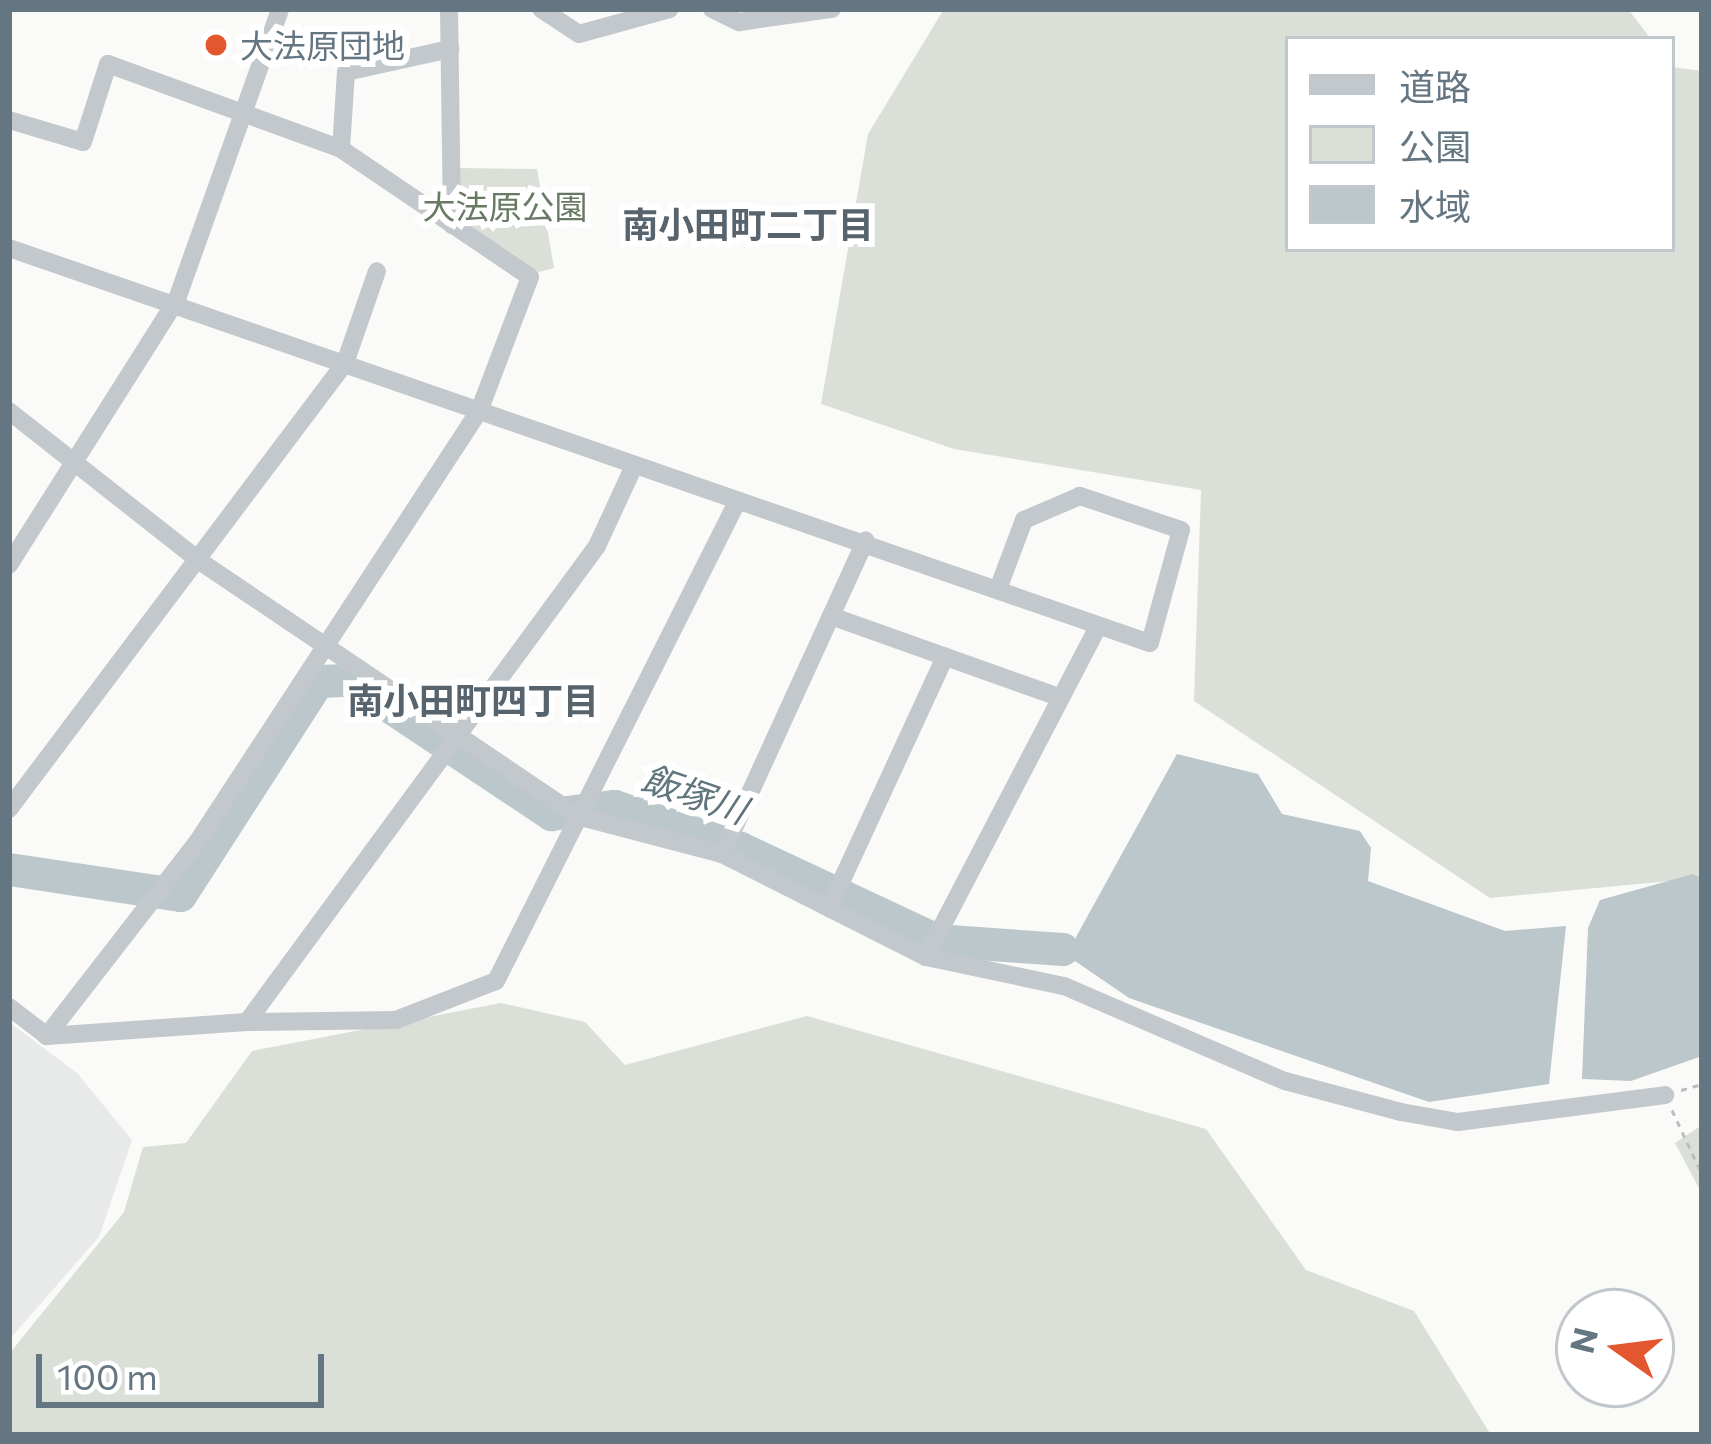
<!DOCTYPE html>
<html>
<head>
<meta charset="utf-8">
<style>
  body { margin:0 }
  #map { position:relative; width:1711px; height:1444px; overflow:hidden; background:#fafaf8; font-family:Commissioner,"Noto Sans JP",sans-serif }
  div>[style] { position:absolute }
  .built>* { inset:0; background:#e8e9e9 }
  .green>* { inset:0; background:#dadfd7 }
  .water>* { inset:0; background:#bbc7cb }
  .river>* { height:33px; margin:-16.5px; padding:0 16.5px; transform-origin:16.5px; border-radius:16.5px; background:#bbc7cb }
  .path>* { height:3px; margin-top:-1.5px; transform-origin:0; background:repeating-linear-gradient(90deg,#bbbfc2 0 6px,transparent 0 12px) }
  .minor>* { height:18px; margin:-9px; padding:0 9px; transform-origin:9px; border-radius:9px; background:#c3c8cc }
  .dots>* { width:33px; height:33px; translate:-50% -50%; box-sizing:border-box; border:6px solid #fff; border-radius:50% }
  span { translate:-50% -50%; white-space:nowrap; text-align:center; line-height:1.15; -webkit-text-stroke:12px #fff; paint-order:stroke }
  .poi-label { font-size:33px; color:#657683 }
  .left { translate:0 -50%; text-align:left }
  .park-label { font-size:33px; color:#687a64 }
  .neighbourhood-label { font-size:36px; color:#57646e; font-weight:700 }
  .water-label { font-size:36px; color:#60757c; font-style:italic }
  .frame { position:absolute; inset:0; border:12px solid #657683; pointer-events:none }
  .legend { position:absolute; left:1285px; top:36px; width:390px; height:216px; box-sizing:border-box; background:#fff; border:3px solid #c1c8cd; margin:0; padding:15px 21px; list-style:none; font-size:36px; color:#657683 }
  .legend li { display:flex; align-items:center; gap:24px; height:60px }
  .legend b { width:60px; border:3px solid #c1c8cd }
  .north { position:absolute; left:1555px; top:1288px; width:120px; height:120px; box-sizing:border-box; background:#fff; border:3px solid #c1c8cd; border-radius:50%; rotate:284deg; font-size:33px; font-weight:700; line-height:48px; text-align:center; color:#657683 }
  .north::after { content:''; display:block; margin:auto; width:42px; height:54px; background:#e4572e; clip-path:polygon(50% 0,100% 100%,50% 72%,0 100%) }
  .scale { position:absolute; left:36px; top:1354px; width:288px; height:54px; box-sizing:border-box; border:6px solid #657683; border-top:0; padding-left:15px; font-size:36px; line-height:42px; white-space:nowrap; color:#657683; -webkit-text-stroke:9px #fff; paint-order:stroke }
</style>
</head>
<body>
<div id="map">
  <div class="built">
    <i style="clip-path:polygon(9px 1022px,77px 1073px,132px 1140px,99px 1237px,9px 1340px)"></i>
  </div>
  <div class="green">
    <i style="clip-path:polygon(944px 9px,1628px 9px,1651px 39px,1288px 39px,1288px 249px,1672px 249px,1672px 67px,1702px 71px,1702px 878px,1490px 898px,1194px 701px,1201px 490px,954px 449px,821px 404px,868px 134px)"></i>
    <i style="clip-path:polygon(459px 168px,537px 169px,554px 268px,539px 272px,461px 223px)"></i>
    <i style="clip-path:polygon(501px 1003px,585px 1022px,625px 1065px,807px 1016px,1206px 1129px,1306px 1270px,1414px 1311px,1491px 1435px,9px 1435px,9px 1354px,124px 1212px,143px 1147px,186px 1143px,252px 1051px)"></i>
    <i style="clip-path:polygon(1702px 1125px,1702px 1194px,1675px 1143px)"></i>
  </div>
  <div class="water">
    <i style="clip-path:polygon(1177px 754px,1258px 774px,1282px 814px,1360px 831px,1371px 848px,1368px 881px,1505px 931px,1566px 926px,1549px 1084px,1429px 1102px,1129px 998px,1075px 961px,1076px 937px)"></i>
    <i style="clip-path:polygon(1693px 874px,1702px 879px,1702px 1056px,1631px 1081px,1582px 1079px,1588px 928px,1600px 900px)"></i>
  </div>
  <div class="river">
    <i style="left:9px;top:869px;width:173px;rotate:8.6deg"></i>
    <i style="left:180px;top:895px;width:255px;rotate:-57.2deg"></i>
    <i style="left:318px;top:681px;width:32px;rotate:-2deg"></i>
    <i style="left:350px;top:680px;width:242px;rotate:33.7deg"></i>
    <i style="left:551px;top:814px;width:64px;rotate:-7.2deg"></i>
    <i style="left:614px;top:806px;width:133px;rotate:18.4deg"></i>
    <i style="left:740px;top:848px;width:217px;rotate:25.1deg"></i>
    <i style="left:936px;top:940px;width:127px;rotate:4.1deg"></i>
  </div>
  <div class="path">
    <i style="left:1681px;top:1090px;width:22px;rotate:-16deg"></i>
    <i style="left:1672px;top:1110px;width:71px;rotate:64.9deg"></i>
  </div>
  <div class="minor">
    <i style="left:449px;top:9px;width:216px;rotate:89.2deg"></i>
    <i style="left:541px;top:9px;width:45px;rotate:33.3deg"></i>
    <i style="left:579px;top:34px;width:94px;rotate:-15.4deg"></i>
    <i style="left:712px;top:9px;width:30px;rotate:26deg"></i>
    <i style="left:739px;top:22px;width:94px;rotate:-8deg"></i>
    <i style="left:9px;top:120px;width:77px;rotate:16.6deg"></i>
    <i style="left:83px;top:142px;width:82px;rotate:-72.2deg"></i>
    <i style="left:108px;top:64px;width:248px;rotate:20deg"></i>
    <i style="left:341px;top:149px;width:228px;rotate:34.1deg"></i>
    <i style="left:530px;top:277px;width:143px;rotate:110.8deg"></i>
    <i style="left:479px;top:411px;width:514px;rotate:123.16deg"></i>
    <i style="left:198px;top:841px;width:247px;rotate:127.8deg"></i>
    <i style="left:341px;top:149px;width:77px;rotate:-86.3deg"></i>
    <i style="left:346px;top:72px;width:107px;rotate:-12.5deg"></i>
    <i style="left:9px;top:248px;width:1207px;rotate:19.1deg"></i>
    <i style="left:1150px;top:643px;width:117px;rotate:-74.7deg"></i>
    <i style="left:1181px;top:530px;width:107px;rotate:-161.4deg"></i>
    <i style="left:1080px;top:496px;width:61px;rotate:156.8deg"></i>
    <i style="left:1024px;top:520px;width:74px;rotate:110.6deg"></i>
    <i style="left:9px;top:411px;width:244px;rotate:38.2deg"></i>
    <i style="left:201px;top:562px;width:454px;rotate:34deg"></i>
    <i style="left:577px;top:816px;width:150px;rotate:14.7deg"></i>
    <i style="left:722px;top:854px;width:229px;rotate:26.8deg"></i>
    <i style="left:926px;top:957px;width:141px;rotate:11.9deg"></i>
    <i style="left:1064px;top:986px;width:241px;rotate:23.3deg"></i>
    <i style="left:1285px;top:1081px;width:120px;rotate:15deg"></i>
    <i style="left:1401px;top:1112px;width:58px;rotate:10deg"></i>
    <i style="left:1458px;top:1122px;width:209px;rotate:-7.4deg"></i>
    <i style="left:9px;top:565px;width:315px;rotate:-57.7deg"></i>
    <i style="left:177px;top:299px;width:308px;rotate:-70.4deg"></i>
    <i style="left:831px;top:616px;width:244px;rotate:19.6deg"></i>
    <i style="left:9px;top:809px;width:558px;rotate:-53.01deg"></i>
    <i style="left:345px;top:363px;width:97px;rotate:-70.8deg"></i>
    <i style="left:722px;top:854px;width:345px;rotate:-65.4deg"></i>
    <i style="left:829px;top:908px;width:277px;rotate:-65.2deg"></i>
    <i style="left:926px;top:957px;width:372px;rotate:-62.5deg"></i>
    <i style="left:9px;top:1007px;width:48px;rotate:37.3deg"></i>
    <i style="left:47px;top:1036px;width:200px;rotate:-4deg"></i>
    <i style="left:247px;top:1022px;width:591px;rotate:-53.67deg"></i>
    <i style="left:597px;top:546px;width:88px;rotate:-65.2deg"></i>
    <i style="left:247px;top:1022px;width:149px;rotate:-0.8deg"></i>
    <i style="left:396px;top:1020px;width:107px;rotate:-21.3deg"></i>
    <i style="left:496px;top:981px;width:538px;rotate:-63.29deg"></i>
  </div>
  <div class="dots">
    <i style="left:216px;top:45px;background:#e4572e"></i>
  </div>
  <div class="poi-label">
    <span class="left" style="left:240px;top:45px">大法原団地</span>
  </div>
  <div class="park-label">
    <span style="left:505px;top:206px">大法原公園</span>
  </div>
  <div class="neighbourhood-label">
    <span style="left:748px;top:224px">南小田町二丁目</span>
    <span style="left:473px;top:700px">南小田町四丁目</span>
  </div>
  <div class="water-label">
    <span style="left:695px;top:793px;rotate:19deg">飯塚川</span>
  </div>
  <div class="frame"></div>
  <ul class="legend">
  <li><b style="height:15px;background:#c3c8cc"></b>道路</li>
  <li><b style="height:33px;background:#dadfd7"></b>公園</li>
  <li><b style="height:33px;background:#bbc7cb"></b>水域</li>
  </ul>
  <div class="north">N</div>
  <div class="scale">100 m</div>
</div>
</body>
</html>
